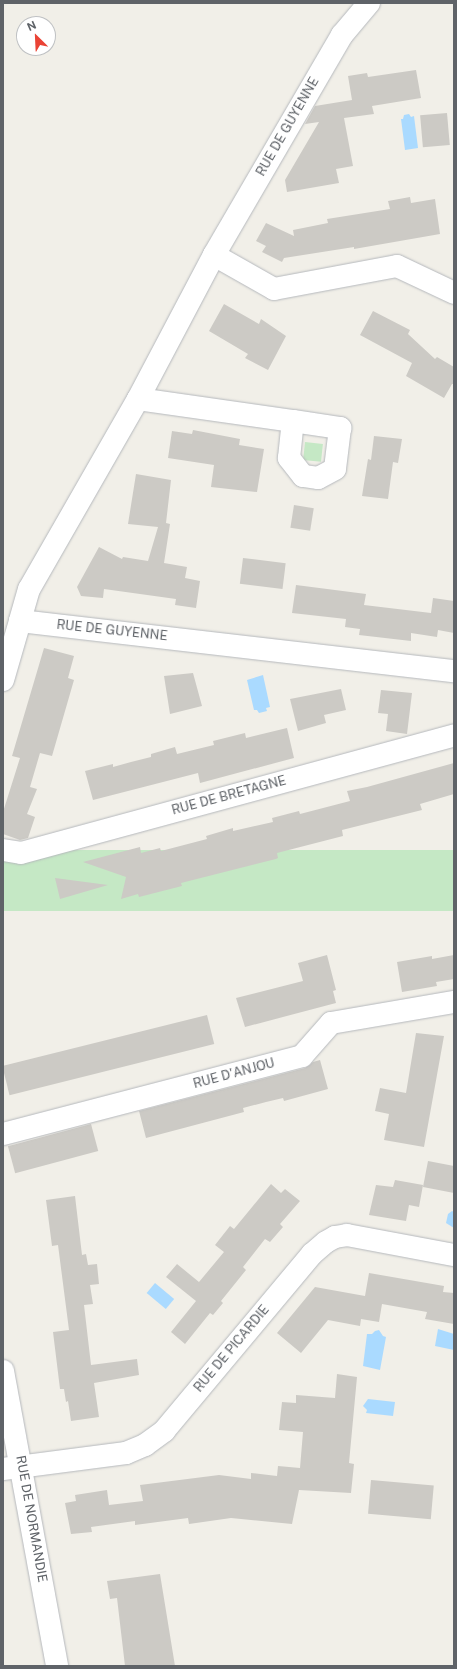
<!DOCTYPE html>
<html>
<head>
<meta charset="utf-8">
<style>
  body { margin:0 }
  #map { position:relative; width:457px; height:1669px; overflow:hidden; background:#f1efe8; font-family:"Public Sans",sans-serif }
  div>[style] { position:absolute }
  .green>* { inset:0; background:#c5e8c5; transform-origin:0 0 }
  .water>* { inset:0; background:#aadaff; transform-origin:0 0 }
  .building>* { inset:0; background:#cccac5; transform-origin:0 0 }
  .roads { filter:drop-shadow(0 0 1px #b5b8bc) drop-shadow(0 0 1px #b5b8bc) }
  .minor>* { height:22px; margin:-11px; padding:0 11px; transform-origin:11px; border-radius:11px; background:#fff }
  span { translate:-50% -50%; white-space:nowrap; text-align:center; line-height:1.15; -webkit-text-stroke:3px #fff; paint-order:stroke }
  .street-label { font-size:13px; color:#5f6368 }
  .frame { position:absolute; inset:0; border:4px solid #5f6368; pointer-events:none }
  .north { position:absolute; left:16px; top:16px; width:40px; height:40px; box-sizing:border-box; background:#fff; border:1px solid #bfc1c3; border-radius:50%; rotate:336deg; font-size:11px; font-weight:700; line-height:16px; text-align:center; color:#5f6368 }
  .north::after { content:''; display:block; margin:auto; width:14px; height:18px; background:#ea4335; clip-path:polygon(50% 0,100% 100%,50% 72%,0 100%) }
</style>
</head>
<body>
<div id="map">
  <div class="green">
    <i style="left:305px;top:442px;width:18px;height:18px;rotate:6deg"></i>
    <i style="left:454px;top:850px;width:61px;height:467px;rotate:90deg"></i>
  </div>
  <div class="water">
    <i style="clip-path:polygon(409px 114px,411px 117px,414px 116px,418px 148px,405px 150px,401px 119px,403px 119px,404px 115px)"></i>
    <i style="clip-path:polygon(263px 675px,270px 707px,266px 708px,267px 711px,259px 713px,257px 710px,254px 710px,247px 680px)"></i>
    <i style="clip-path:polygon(452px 1211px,454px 1212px,454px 1228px,446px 1223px,448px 1214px)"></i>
    <i style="left:155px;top:1283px;width:25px;height:13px;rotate:40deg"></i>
    <i style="clip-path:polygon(438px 1329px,454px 1334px,454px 1350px,435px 1346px)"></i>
    <i style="clip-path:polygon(379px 1330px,383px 1336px,386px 1337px,380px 1370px,363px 1366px,367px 1334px,372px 1334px,375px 1331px)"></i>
    <i style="clip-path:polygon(368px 1399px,395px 1402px,393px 1416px,366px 1413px,367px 1410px,363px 1406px)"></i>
  </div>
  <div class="building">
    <i style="clip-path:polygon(416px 70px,421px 98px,372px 106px,374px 114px,344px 118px,353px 166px,336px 169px,339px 183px,287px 192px,285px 180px,319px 122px,305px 124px,315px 106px,352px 100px,348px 76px,367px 73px,368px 77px)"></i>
    <i style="left:447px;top:113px;width:32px;height:27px;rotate:85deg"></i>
    <i style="clip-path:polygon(410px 197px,411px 203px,435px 199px,440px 234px,354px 249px,354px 247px,284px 258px,282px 262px,262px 252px,266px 246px,256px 241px,266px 223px,294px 236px,293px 230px,328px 223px,327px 219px,390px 209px,388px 201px)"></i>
    <i style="clip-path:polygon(224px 304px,259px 324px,261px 319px,286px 336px,268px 370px,245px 358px,248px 354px,209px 331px)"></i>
    <i style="clip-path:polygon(373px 311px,410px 330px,408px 334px,435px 359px,437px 357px,454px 367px,454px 384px,452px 384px,444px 398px,406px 376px,412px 363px,360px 335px)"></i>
    <i style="clip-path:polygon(193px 430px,240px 439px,239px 445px,264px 449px,257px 492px,211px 487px,214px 465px,168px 458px,172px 431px,192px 434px)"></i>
    <i style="clip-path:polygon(374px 436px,402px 439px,398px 463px,393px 462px,388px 499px,362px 496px,368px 459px,371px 460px)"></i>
    <i style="clip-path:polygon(136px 474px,171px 480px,166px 523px,170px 524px,164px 563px,187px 567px,185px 578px,200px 581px,196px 608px,175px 605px,176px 599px,104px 589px,103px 598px,81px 596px,77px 587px,99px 547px,122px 559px,123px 557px,148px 561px,158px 527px,128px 524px)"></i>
    <i style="left:294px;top:505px;width:20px;height:23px;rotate:9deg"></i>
    <i style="left:243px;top:558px;width:43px;height:26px;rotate:7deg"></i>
    <i style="clip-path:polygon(296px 585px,366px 594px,364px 605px,431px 613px,433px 598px,454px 601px,454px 633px,438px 630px,437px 637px,411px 633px,411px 641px,359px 635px,360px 629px,345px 627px,346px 619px,292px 613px)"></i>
    <i style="clip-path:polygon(44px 648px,74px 656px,68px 678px,74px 680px,52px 756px,40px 753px,30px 787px,37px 789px,27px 814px,35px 817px,28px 838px,20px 840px,3px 834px,3px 812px,20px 758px,12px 756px)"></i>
    <i style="clip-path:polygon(193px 673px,202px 706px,170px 714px,164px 676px)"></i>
    <i style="clip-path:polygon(341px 689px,346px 710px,324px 715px,326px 723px,298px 731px,290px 699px)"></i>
    <i style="clip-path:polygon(381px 690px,412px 693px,407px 734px,386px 731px,388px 714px,378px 713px)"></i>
    <i style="clip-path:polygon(287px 728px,294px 758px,200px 783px,198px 773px,93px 800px,85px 771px,113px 764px,113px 767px,131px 762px,151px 757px,151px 754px,175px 747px,177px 754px,214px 745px,213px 741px,245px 733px,246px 738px)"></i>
    <i style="clip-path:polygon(454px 763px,454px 794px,420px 804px,422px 810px,342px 830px,343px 836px,277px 853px,278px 858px,276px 859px,181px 883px,182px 886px,139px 897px,138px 894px,121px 899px,126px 877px,83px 862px,140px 847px,141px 853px,160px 848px,161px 851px,207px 839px,206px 836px,233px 828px,233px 831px,273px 822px,272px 818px,299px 811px,300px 814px,350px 801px,347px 791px,367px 787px)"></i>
    <i style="clip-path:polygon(55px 878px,108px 885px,60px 899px)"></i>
    <i style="clip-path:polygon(327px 955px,336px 990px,333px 991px,336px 1003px,245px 1027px,236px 998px,303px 981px,298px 963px)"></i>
    <i style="clip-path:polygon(454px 955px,454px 979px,436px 982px,437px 986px,402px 992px,397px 962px,432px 956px,432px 959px)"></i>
    <i style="left:207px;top:1015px;width:30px;height:211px;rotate:76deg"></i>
    <i style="clip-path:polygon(416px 1033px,444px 1036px,424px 1147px,384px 1140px,389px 1114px,375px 1111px,380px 1088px,406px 1093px)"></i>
    <i style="clip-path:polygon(320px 1060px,328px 1089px,284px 1101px,283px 1098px,266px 1102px,243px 1108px,244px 1112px,146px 1138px,139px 1111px,305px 1068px,313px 1062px)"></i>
    <i style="left:91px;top:1124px;width:28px;height:86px;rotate:75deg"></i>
    <i style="clip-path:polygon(428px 1161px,454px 1166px,454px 1193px,423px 1187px)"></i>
    <i style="clip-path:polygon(395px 1180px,423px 1185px,419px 1207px,409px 1205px,406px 1221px,369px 1215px,376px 1185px,393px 1187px)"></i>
    <i style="clip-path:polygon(271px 1184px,281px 1193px,285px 1189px,300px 1201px,280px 1224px,283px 1227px,270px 1242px,265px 1239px,243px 1267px,246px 1270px,221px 1301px,223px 1303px,213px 1315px,210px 1313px,185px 1344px,171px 1332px,196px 1301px,166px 1277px,177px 1264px,199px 1282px,224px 1252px,215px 1245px,230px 1226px,234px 1229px)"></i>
    <i style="clip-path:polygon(75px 1196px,82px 1255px,86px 1254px,88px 1265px,97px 1264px,99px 1284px,90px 1285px,93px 1304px,84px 1305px,91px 1365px,137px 1359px,139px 1375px,94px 1383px,99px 1417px,71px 1421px,68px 1401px,66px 1402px,64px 1389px,60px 1389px,53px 1332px,69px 1330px,58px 1245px,52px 1246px,46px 1200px)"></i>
    <i style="clip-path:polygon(369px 1273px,444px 1286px,443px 1292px,454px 1293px,454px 1324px,425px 1319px,427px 1312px,382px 1304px,379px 1322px,361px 1319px,360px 1326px,328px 1320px,301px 1353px,277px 1333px,315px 1287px,365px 1296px)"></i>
    <i style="clip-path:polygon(337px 1374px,357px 1377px,349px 1463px,354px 1464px,351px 1493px,299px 1490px,292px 1524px,231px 1518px,189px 1524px,188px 1518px,135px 1525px,135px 1521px,91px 1527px,92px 1532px,71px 1534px,65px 1503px,76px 1501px,75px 1495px,107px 1490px,109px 1505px,143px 1501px,140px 1485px,219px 1475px,251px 1479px,251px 1473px,277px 1476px,278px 1466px,300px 1468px,303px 1432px,279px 1430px,282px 1402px,296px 1403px,296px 1395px,335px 1398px)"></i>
    <i style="left:371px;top:1480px;width:63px;height:34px;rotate:5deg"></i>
    <i style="clip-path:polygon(160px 1574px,175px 1666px,125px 1666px,117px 1598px,110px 1599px,107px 1581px)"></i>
  </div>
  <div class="roads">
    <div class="minor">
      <i style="left:369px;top:3px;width:42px;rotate:130.2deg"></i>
      <i style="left:342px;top:35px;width:255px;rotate:120.2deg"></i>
      <i style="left:214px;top:255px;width:163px;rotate:117.8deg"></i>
      <i style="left:138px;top:399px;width:219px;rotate:119.8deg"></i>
      <i style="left:29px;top:589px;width:33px;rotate:106deg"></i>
      <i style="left:20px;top:621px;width:437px;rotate:6.6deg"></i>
      <i style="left:214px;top:255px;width:69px;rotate:29.5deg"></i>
      <i style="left:274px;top:289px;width:125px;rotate:-10.6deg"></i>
      <i style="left:397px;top:266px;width:63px;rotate:25.3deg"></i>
      <i style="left:138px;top:399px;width:157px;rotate:8.1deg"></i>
      <i style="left:293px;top:421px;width:48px;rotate:8.5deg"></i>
      <i style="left:340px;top:428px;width:41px;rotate:97deg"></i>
      <i style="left:335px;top:469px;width:19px;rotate:152deg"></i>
      <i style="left:318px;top:478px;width:15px;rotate:-172deg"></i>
      <i style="left:303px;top:476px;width:23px;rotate:-128deg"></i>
      <i style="left:289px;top:458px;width:37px;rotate:-84deg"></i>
      <i style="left:3px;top:680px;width:61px;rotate:-73.9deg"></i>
      <i style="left:3px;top:850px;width:18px;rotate:9deg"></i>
      <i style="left:21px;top:853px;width:449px;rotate:-15.2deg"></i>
      <i style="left:3px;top:1134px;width:309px;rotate:-14.6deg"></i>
      <i style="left:302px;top:1056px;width:44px;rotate:-48.7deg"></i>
      <i style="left:331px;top:1023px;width:125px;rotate:-9.7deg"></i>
      <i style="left:3px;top:1371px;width:300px;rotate:79.6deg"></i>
      <i style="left:3px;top:1469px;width:124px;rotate:-7.4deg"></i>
      <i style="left:126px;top:1453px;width:21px;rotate:-23deg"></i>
      <i style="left:145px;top:1445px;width:24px;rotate:-36deg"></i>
      <i style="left:164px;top:1431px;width:231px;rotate:-50.1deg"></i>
      <i style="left:312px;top:1254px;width:18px;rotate:-41deg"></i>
      <i style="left:326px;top:1242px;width:10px;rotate:-29deg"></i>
      <i style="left:335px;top:1237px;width:12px;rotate:-9deg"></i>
      <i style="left:347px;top:1235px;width:109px;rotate:10.6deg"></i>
    </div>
  </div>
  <div class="street-label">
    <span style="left:288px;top:127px;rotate:-60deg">RUE DE GUYENNE</span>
    <span style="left:112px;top:631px;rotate:6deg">RUE DE GUYENNE</span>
    <span style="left:229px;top:796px;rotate:-15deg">RUE DE BRETAGNE</span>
    <span style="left:234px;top:1074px;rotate:-15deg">RUE D'ANJOU</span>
    <span style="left:232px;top:1349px;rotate:-50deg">RUE DE PICARDIE</span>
    <span style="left:31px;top:1519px;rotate:80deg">RUE DE NORMANDIE</span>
  </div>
  <div class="frame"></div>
  <div class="north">N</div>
</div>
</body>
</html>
